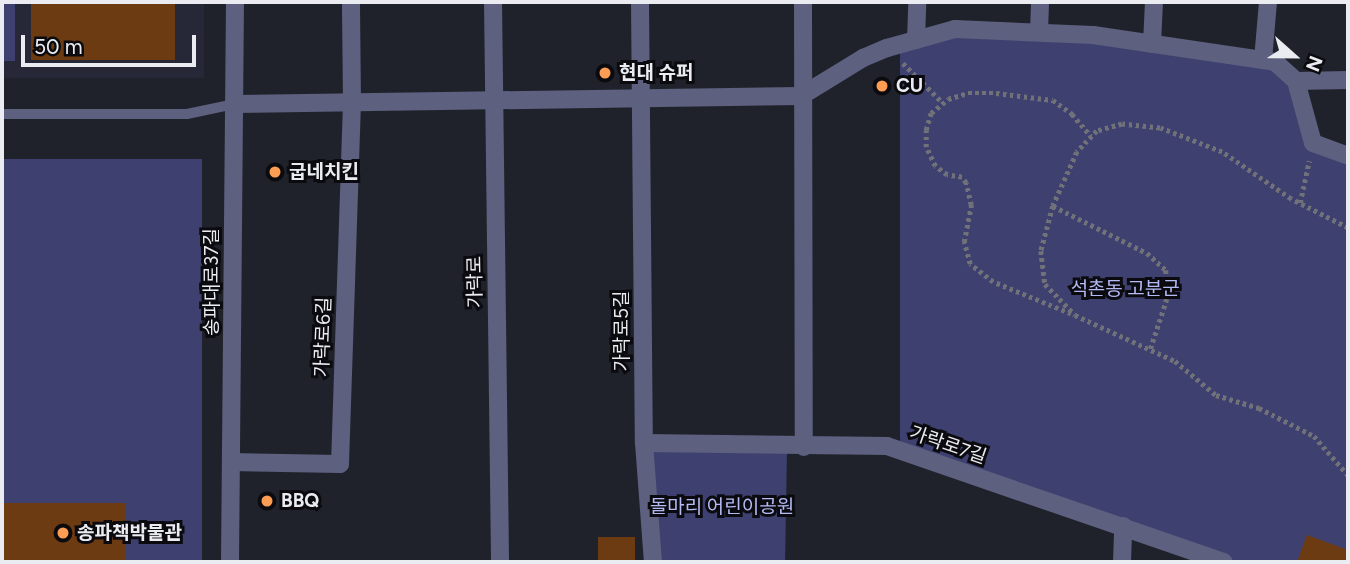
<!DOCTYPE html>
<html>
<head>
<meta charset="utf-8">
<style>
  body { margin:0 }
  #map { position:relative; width:1350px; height:564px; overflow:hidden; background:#20222b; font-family:Figtree,"Noto Sans KR",sans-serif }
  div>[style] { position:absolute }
  .built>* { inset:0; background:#262837; transform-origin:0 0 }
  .green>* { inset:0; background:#3e4170; transform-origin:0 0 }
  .building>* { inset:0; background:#6d3b12; transform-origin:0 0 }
  .path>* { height:4.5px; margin-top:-2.25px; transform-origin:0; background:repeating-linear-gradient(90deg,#707179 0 3.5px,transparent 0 7px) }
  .service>* { height:10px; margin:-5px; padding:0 5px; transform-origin:5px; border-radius:5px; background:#5d607f }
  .minor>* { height:18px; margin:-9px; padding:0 9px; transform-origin:9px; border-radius:9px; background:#5d607f }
  .tertiary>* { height:18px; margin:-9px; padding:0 9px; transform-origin:9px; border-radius:9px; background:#5d607f }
  .dots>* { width:19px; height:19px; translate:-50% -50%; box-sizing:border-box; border:4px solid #0b0b0f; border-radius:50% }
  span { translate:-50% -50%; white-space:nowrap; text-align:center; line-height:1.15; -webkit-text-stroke:6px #0b0b0f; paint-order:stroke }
  .poi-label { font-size:19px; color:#ebecf2; font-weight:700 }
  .left { translate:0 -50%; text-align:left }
  .street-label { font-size:19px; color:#ebecf2 }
  .park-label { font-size:19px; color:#b3baf5 }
  .frame { position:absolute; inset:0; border:4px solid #ebecf2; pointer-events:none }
  .north { position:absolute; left:1259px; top:21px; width:70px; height:70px; -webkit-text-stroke:5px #0b0b0f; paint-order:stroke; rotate:111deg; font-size:19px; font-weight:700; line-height:28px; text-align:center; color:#ebecf2 }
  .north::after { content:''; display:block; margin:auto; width:24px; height:32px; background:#ebecf2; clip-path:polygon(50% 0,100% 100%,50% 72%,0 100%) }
  .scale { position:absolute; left:21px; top:35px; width:175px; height:32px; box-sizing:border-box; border:4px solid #ebecf2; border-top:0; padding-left:9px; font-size:21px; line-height:24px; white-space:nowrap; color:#ebecf2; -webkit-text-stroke:5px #0b0b0f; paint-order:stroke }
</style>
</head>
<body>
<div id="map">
  <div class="built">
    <i style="left:2px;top:2px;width:202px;height:76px"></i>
  </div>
  <div class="green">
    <i style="left:2px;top:2px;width:13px;height:59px"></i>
    <i style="clip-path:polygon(956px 34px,1094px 40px,1273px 68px,1294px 87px,1309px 148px,1348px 162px,1348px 562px,1224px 562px,900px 447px,900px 48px)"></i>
    <i style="left:202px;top:159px;width:403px;height:200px;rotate:90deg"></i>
    <i style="left:653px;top:449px;width:134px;height:113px;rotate:1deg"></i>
  </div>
  <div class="building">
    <i style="left:31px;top:2px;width:144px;height:58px"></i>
    <i style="left:2px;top:503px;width:123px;height:59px"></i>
    <i style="clip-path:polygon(1307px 535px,1348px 550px,1348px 562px,1297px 562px)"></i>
    <i style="left:598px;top:537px;width:37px;height:25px"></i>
  </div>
  <div class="path">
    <i style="left:903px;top:63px;width:55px;rotate:45deg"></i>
    <i style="left:1300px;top:203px;width:43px;rotate:-77.9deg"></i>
    <i style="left:1053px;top:206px;width:105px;rotate:26.6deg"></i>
    <i style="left:1147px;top:253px;width:25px;rotate:42deg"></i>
    <i style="left:1166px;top:270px;width:29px;rotate:88deg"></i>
    <i style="left:1167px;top:299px;width:55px;rotate:108.1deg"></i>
    <i style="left:1348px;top:228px;width:64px;rotate:-153deg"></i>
    <i style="left:1291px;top:199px;width:83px;rotate:-145.7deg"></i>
    <i style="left:1222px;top:152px;width:66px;rotate:-158.8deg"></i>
    <i style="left:1160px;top:128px;width:38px;rotate:-174deg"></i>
    <i style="left:1122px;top:124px;width:26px;rotate:164deg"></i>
    <i style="left:1097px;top:131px;width:29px;rotate:134deg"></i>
    <i style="left:1077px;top:152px;width:59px;rotate:114deg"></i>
    <i style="left:1053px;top:206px;width:47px;rotate:104.9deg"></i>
    <i style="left:1041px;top:251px;width:33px;rotate:83deg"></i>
    <i style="left:1045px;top:284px;width:43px;rotate:45.9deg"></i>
    <i style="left:1075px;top:315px;width:110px;rotate:24.7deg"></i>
    <i style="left:1175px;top:361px;width:53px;rotate:39.7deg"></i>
    <i style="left:1216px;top:395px;width:45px;rotate:16.8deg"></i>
    <i style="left:1259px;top:408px;width:62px;rotate:27deg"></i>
    <i style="left:1314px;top:436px;width:52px;rotate:48.9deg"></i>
    <i style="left:1071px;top:314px;width:84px;rotate:-157.7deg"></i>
    <i style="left:993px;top:282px;width:29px;rotate:-142deg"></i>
    <i style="left:970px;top:264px;width:23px;rotate:-105deg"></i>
    <i style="left:964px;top:242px;width:38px;rotate:-79deg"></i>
    <i style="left:971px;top:205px;width:23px;rotate:-103deg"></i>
    <i style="left:966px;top:183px;width:7px;rotate:-124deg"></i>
    <i style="left:962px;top:177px;width:15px;rotate:-172deg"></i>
    <i style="left:947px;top:175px;width:15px;rotate:-143deg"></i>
    <i style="left:935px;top:166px;width:21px;rotate:-115deg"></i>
    <i style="left:926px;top:147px;width:17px;rotate:-90deg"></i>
    <i style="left:926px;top:130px;width:18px;rotate:-74deg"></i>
    <i style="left:931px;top:113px;width:22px;rotate:-39deg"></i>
    <i style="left:948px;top:99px;width:21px;rotate:-17deg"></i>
    <i style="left:968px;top:93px;width:28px"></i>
    <i style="left:996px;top:93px;width:57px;rotate:7deg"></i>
    <i style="left:1053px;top:100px;width:24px;rotate:36deg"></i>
    <i style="left:1072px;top:114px;width:29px;rotate:49deg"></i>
  </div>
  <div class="service">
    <i style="left:2px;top:114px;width:185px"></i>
    <i style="left:187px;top:114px;width:48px;rotate:-12deg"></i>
  </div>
  <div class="minor">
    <i style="left:640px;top:2px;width:441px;rotate:89.5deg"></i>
    <i style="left:644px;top:443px;width:119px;rotate:85.7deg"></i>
    <i style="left:803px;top:2px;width:445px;rotate:89.9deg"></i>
    <i style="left:1039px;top:32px;width:30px;rotate:-88deg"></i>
    <i style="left:916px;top:40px;width:38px;rotate:-88deg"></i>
    <i style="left:1152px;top:44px;width:42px;rotate:-87.3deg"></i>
    <i style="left:1263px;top:60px;width:58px;rotate:-85.1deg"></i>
    <i style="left:1296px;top:81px;width:64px;rotate:74.7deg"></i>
    <i style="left:1313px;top:143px;width:37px;rotate:20deg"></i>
    <i style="left:234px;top:104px;width:567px;rotate:-0.81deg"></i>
    <i style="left:801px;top:96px;width:73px;rotate:-31.5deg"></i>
    <i style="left:863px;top:58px;width:26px;rotate:-23deg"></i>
    <i style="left:887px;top:48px;width:71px;rotate:-15.6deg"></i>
    <i style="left:955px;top:29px;width:138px;rotate:2.5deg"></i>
    <i style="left:1093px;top:35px;width:184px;rotate:8.4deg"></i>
    <i style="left:1275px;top:62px;width:28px;rotate:42deg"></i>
    <i style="left:1296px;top:81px;width:52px;rotate:-1.1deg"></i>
    <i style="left:644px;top:443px;width:243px;rotate:0.7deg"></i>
    <i style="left:887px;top:446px;width:356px;rotate:19deg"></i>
    <i style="left:231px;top:462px;width:109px;rotate:1.1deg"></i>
    <i style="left:340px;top:464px;width:361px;rotate:-88.1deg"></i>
    <i style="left:352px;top:103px;width:101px;rotate:-90.6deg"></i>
    <i style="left:230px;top:562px;width:560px;rotate:-89.49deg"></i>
    <i style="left:1122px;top:562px;width:36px;rotate:-88deg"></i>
  </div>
  <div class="tertiary">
    <i style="left:493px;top:2px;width:560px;rotate:89.28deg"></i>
  </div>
  <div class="dots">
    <i style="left:605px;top:73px;background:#fd9d54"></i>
    <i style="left:882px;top:86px;background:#fd9d54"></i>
    <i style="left:275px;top:172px;background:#fd9d54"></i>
    <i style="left:267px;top:501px;background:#fd9d54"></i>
    <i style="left:63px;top:533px;background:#fd9d54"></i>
  </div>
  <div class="poi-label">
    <span class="left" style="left:619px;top:73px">현대 슈퍼</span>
    <span class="left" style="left:896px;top:86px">CU</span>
    <span class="left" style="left:289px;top:172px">굽네치킨</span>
    <span class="left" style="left:281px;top:501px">BBQ</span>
    <span class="left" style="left:77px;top:533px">송파책박물관</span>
  </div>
  <div class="street-label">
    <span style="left:212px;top:282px;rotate:-90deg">송파대로37길</span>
    <span style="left:475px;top:282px;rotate:-91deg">가락로</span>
    <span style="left:622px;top:331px;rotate:-90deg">가락로5길</span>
    <span style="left:323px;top:337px;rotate:-88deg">가락로6길</span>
    <span style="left:948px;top:445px;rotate:19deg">가락로7길</span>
  </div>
  <div class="park-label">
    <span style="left:1125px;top:289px">석촌동 고분군</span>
    <span style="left:722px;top:507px">돌마리 어린이공원</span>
  </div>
  <div class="frame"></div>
  <div class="north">N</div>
  <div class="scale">50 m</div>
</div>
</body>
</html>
